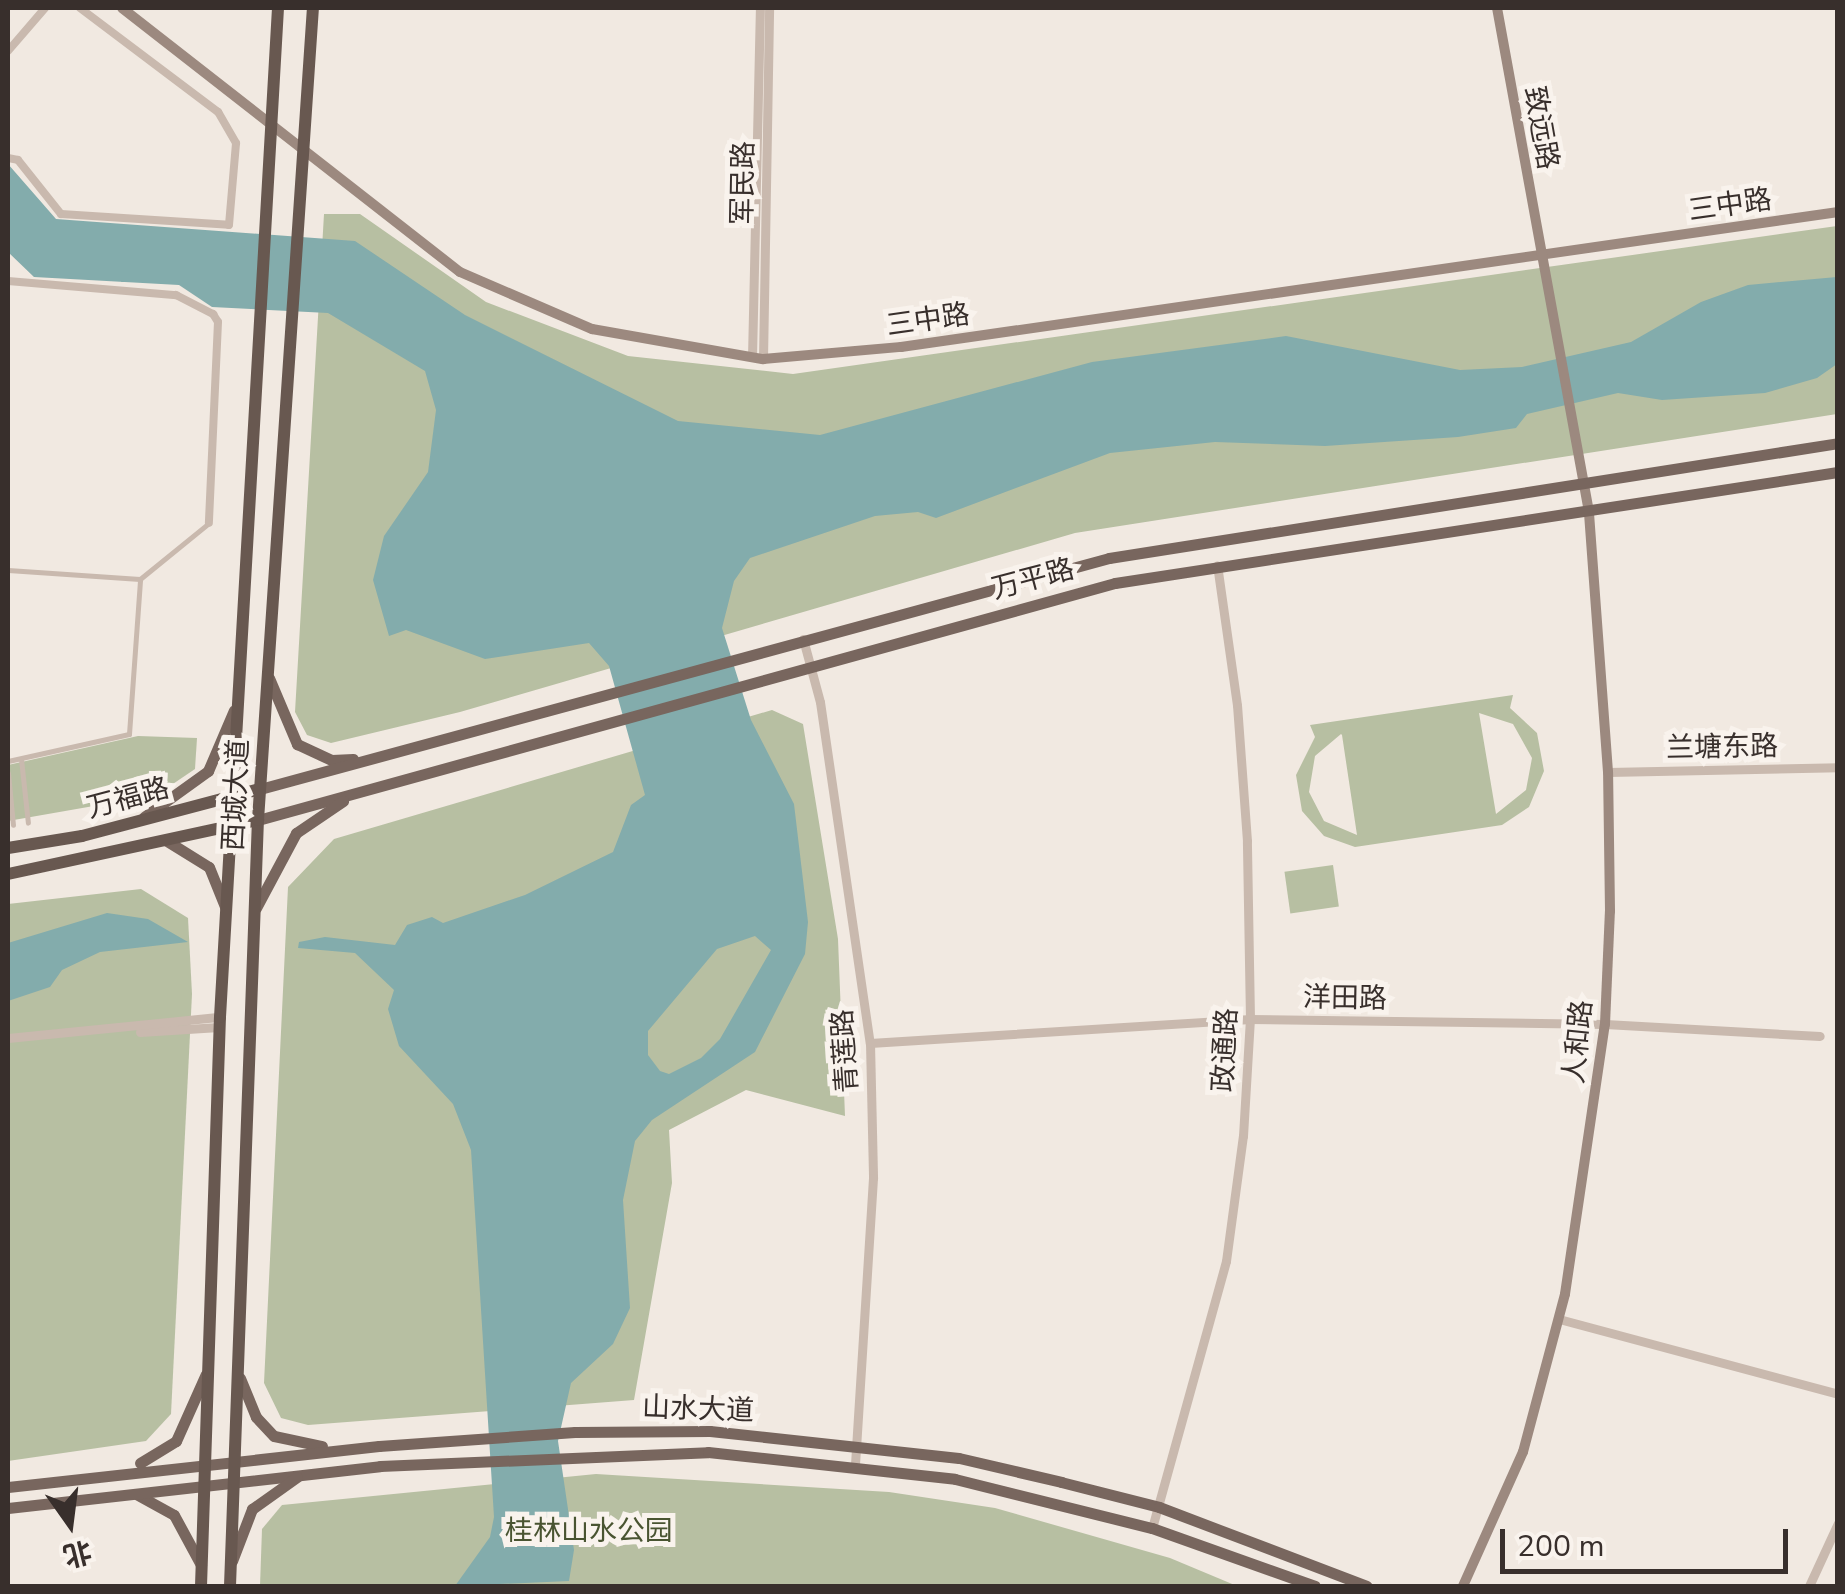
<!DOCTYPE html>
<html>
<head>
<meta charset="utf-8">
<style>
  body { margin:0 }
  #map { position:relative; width:1845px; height:1594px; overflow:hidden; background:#f1e9e1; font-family:"Nunito Sans","Noto Sans SC",sans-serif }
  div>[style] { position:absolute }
  .green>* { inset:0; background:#b7bfa2; transform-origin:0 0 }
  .water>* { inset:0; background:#83acac }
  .pedestrian>* { height:5px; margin:-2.5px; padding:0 2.5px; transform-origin:2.5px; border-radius:2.5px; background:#c9b9ae }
  .minor>* { height:8px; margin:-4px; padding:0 4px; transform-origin:4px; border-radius:4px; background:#c9b9ae }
  .tertiary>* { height:9px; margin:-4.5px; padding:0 4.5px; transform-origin:4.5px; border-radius:4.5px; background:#c9b9ae }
  .secondary>* { height:10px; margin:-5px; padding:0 5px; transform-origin:5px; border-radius:5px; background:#9c897f }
  .primary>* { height:11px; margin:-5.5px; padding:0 5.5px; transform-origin:5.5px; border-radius:5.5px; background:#78665e }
  .trunk>* { height:12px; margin:-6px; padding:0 6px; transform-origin:6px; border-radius:6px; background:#685850 }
  span { translate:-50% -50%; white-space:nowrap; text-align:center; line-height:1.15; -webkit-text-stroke:10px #f9f3ed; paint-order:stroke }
  .street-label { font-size:28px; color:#382f2c }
  .park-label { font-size:28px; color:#495431 }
  .frame { position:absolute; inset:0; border:10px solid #382f2c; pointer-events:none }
  .north { position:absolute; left:20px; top:1474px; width:100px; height:100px; -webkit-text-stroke:8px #f9f3ed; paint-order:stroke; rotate:166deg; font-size:28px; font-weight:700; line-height:40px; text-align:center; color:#382f2c }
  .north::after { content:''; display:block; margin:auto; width:35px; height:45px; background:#382f2c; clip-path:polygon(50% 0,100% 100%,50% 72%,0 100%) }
  .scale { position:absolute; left:1500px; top:1529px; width:288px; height:45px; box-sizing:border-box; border:5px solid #382f2c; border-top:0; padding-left:12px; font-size:30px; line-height:35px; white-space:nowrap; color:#382f2c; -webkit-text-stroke:8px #f9f3ed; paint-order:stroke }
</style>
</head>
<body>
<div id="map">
  <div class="green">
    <i style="clip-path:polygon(324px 214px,360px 214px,486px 302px,628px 356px,793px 374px,1837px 226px,1837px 414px,1075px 533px,460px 712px,331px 743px,307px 735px,295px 712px)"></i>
    <i style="clip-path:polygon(evenodd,1513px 695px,1510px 708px,1537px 733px,1544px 771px,1529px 807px,1502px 825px,1355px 847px,1324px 836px,1302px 811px,1296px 775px,1315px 737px,1310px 725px,1513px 695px,1479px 713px,1513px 724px,1532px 758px,1526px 790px,1496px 814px,1479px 713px,1513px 695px,1341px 734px,1342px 735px,1357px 835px,1324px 821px,1309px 792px,1315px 756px,1341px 734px)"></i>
    <i style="clip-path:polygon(772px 710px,803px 724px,838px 939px,845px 1116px,746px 1090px,669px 1130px,672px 1183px,634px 1400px,308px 1425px,281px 1418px,264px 1383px,288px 887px,334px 839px)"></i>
    <i style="clip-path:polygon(138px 736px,197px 738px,195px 769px,164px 790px,128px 800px,8px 821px,8px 765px)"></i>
    <i style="left:1333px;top:865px;width:42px;height:49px;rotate:82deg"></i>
    <i style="clip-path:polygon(141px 889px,188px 918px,192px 994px,171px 1414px,146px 1441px,8px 1461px,8px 904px)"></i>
    <i style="clip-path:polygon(596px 1474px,889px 1492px,995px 1508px,1170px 1558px,1237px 1586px,260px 1586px,262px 1529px,282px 1505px)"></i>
  </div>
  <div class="water">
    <i style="clip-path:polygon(evenodd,8px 164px,56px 219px,355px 241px,465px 315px,678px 421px,820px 435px,1092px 362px,1286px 336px,1460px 370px,1522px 367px,1631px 342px,1701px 302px,1748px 285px,1837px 277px,1837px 364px,1817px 378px,1765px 393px,1662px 400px,1618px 393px,1527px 414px,1516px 428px,1458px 437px,1325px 446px,1215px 442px,1110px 453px,936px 518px,918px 512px,875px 516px,750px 558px,734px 581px,722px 628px,751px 720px,794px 804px,808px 922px,805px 954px,755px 1052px,652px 1120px,635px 1141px,623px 1200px,630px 1308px,613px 1344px,571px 1383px,558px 1441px,574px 1550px,569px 1581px,455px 1586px,490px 1537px,494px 1517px,471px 1150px,453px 1104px,399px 1046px,388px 1009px,394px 990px,355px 953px,298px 948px,299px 942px,325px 937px,395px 945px,407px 925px,432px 917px,443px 923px,525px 895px,613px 852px,631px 805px,645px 795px,609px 666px,589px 643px,485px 659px,406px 630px,389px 636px,373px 580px,384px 536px,428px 472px,436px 410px,425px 371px,328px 313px,212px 307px,179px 285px,34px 277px,8px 252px,8px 164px,755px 936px,771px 950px,720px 1039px,701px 1058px,669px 1074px,660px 1071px,648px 1055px,648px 1031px,717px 949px,755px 936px)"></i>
    <i style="clip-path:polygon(107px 913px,148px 919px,188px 942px,100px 952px,62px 970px,50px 987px,8px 1001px,8px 943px)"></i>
  </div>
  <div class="pedestrian">
    <i style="left:8px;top:570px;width:132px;rotate:3.9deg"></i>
    <i style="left:140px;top:579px;width:89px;rotate:-39.1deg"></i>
    <i style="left:21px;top:759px;width:64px;rotate:83.8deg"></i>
    <i style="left:8px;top:761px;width:124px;rotate:-12.6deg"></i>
    <i style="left:129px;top:734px;width:155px;rotate:-85.9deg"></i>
    <i style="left:8px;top:773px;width:52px;rotate:84.5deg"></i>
  </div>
  <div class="minor">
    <i style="left:8px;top:51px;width:57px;rotate:-49.3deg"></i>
    <i style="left:8px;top:158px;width:10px;rotate:11deg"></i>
    <i style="left:18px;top:160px;width:69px;rotate:51.5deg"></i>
    <i style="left:61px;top:214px;width:168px;rotate:3.7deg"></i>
    <i style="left:229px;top:225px;width:82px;rotate:-85.1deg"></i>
    <i style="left:236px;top:143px;width:36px;rotate:-120deg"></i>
    <i style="left:218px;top:112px;width:173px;rotate:-143deg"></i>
    <i style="left:8px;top:281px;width:169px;rotate:4.8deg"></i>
    <i style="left:176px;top:295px;width:42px;rotate:27.2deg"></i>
    <i style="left:213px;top:314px;width:9px;rotate:58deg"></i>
    <i style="left:218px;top:322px;width:201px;rotate:92.6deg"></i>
  </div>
  <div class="tertiary">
    <i style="left:752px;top:357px;width:349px;rotate:-88.7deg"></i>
    <i style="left:763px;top:359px;width:351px;rotate:-89deg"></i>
    <i style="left:803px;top:639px;width:65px;rotate:74.9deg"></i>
    <i style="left:820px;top:702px;width:345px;rotate:81.7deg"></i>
    <i style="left:870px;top:1043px;width:135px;rotate:88.7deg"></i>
    <i style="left:873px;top:1178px;width:288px;rotate:93.6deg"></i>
    <i style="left:1608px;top:772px;width:230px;rotate:-1.2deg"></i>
    <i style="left:140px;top:1032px;width:79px;rotate:-3.6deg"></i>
    <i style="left:8px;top:1038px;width:213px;rotate:-5.7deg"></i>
    <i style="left:870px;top:1043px;width:381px;rotate:-3.6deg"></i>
    <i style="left:1250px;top:1019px;width:355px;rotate:0.8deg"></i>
    <i style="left:1605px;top:1024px;width:215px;rotate:3.2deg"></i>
    <i style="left:1559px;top:1319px;width:289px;rotate:15deg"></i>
    <i style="left:1152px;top:1528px;width:277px;rotate:-74.5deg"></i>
    <i style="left:1226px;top:1261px;width:126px;rotate:-82.3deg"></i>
    <i style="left:1243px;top:1136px;width:117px;rotate:-86.6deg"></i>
    <i style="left:1250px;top:1019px;width:178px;rotate:-91deg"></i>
    <i style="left:1247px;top:841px;width:136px;rotate:-94.2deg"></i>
    <i style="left:1237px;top:705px;width:141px;rotate:-98.1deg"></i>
    <i style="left:1809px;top:1586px;width:69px;rotate:-65.3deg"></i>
  </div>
  <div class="secondary">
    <i style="left:122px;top:8px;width:429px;rotate:38deg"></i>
    <i style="left:460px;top:272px;width:144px;rotate:23.4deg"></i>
    <i style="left:592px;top:329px;width:174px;rotate:10deg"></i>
    <i style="left:763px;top:359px;width:139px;rotate:-5deg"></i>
    <i style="left:901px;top:347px;width:947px;rotate:-8.2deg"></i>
    <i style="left:1463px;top:1586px;width:147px;rotate:-65.9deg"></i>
    <i style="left:1523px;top:1452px;width:163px;rotate:-75.1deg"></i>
    <i style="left:1565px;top:1294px;width:273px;rotate:-81.6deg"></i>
    <i style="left:1605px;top:1024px;width:113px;rotate:-87.5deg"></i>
    <i style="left:1610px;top:911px;width:139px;rotate:-90.8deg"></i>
    <i style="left:1608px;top:772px;width:261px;rotate:-94.2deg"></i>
    <i style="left:1589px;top:512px;width:512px;rotate:-100.34deg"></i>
  </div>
  <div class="primary">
    <i style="left:269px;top:678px;width:72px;rotate:67deg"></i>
    <i style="left:297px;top:744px;width:38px;rotate:25deg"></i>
    <i style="left:332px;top:760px;width:21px;rotate:-3deg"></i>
    <i style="left:260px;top:789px;width:880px;rotate:-15.22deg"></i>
    <i style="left:1109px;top:558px;width:738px;rotate:-8.96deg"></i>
    <i style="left:144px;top:817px;width:79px;rotate:-35.7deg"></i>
    <i style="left:208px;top:771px;width:66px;rotate:-66.9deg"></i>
    <i style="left:258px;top:820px;width:889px;rotate:-15.46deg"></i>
    <i style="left:1115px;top:583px;width:731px;rotate:-8.73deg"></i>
    <i style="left:167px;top:841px;width:49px;rotate:31.8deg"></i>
    <i style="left:209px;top:867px;width:45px;rotate:68deg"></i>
    <i style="left:256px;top:908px;width:85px;rotate:-61.9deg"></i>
    <i style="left:296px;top:833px;width:57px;rotate:-34.2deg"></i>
    <i style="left:240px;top:1378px;width:42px;rotate:67.7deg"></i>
    <i style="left:256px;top:1417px;width:26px;rotate:47deg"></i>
    <i style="left:274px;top:1436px;width:49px;rotate:11.8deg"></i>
    <i style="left:140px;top:1463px;width:42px;rotate:-31.4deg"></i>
    <i style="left:176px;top:1441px;width:73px;rotate:-65.9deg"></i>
    <i style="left:8px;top:1487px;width:373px;rotate:-6.3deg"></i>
    <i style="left:379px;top:1446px;width:196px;rotate:-4.1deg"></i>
    <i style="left:575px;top:1432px;width:135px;rotate:-0.4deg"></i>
    <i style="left:710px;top:1431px;width:250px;rotate:6.2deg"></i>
    <i style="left:959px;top:1458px;width:105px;rotate:13.2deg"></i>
    <i style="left:1061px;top:1482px;width:101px;rotate:14.3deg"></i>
    <i style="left:1159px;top:1507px;width:222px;rotate:20.8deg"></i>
    <i style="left:136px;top:1494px;width:43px;rotate:28.9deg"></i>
    <i style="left:174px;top:1515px;width:57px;rotate:61.6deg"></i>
    <i style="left:8px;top:1508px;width:374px;rotate:-6.4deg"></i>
    <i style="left:380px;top:1466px;width:328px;rotate:-2.4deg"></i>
    <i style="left:708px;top:1452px;width:248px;rotate:6.2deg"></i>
    <i style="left:955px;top:1479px;width:203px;rotate:14deg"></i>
    <i style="left:1152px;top:1528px;width:173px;rotate:19.6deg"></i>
    <i style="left:232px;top:1561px;width:56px;rotate:-69deg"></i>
    <i style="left:252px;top:1509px;width:55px;rotate:-35.4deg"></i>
  </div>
  <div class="trunk">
    <i style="left:8px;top:848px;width:75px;rotate:-9.2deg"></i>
    <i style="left:82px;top:836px;width:184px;rotate:-14.8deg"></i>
    <i style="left:8px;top:874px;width:256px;rotate:-12.2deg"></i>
    <i style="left:201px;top:1586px;width:569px;rotate:-88.09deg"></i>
    <i style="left:220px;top:1017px;width:1011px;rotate:-86.71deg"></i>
    <i style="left:230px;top:1586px;width:767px;rotate:-87.91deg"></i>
    <i style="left:258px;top:820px;width:814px;rotate:-86.13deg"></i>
  </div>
  <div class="street-label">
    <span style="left:1541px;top:128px;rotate:80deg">致远路</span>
    <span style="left:743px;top:183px;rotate:-89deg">军民路</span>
    <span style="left:1730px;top:205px;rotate:-8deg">三中路</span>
    <span style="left:928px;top:320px;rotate:-8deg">三中路</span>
    <span style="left:1033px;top:579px;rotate:-15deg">万平路</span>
    <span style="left:1722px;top:747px;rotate:-1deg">兰塘东路</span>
    <span style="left:236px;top:795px;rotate:-87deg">西城大道</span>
    <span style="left:128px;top:798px;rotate:-15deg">万福路</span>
    <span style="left:1345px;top:998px;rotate:1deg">洋田路</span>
    <span style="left:1578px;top:1042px;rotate:-84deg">人和路</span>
    <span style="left:1225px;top:1050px;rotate:-87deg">政通路</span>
    <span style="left:845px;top:1051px;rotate:-94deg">青莲路</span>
    <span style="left:698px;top:1409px;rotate:2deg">山水大道</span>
  </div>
  <div class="park-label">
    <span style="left:589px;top:1531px">桂林山水公园</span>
  </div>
  <div class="frame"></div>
  <div class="north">北</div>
  <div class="scale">200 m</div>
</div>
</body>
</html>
